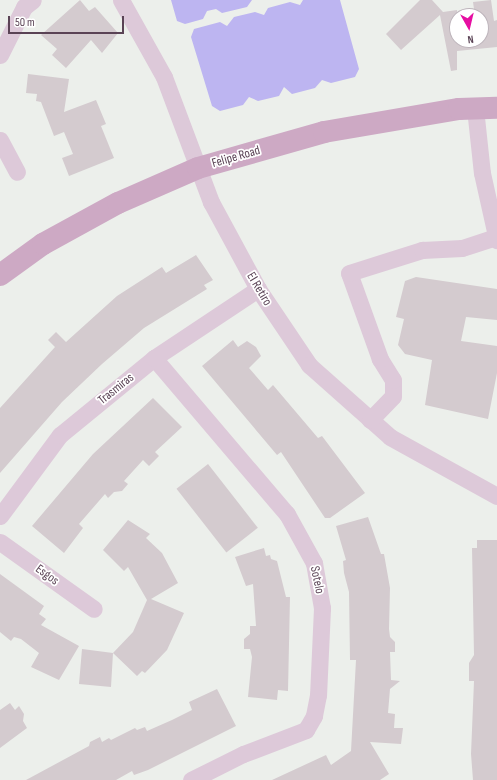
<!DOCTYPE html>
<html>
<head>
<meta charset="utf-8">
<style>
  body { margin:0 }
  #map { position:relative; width:497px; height:780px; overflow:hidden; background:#ecefeb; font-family:"Sofia Sans Condensed",sans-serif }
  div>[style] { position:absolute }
  .green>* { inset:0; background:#bdb5f1 }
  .building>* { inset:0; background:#d4cbcf; transform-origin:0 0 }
  .minor>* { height:17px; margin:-8.5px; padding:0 8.5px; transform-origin:8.5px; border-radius:8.5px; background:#ddc9d9 }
  .major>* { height:22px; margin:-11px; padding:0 11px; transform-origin:11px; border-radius:11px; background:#cda9c4 }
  span { translate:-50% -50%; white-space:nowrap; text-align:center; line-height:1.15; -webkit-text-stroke:3.5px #fff; paint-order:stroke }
  .street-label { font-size:13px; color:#5a4355 }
  .north { position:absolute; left:449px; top:8px; width:40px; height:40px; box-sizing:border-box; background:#fff; border:1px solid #bdb4bb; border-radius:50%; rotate:172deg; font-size:11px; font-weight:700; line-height:16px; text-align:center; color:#5a4355 }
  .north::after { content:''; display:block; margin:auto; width:14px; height:18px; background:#e60ea2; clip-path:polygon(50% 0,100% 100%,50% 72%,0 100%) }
  .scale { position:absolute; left:8px; top:16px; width:116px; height:18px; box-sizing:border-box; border:2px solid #5a4355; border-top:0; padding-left:5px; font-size:12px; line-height:14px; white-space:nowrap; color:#5a4355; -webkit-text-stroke:3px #fff; paint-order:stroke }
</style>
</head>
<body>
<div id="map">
  <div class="green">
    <i style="clip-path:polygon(171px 0,252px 0,247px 7px,222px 13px,216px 9px,207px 11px,203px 19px,185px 24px,177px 21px)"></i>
    <i style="clip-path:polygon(303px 0,340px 0,359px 69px,355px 77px,331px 83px,322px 80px,315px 88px,292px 94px,284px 87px,279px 96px,258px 101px,249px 97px,243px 105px,220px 111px,212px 106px,191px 37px,194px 29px,220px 22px,227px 26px,234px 17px,255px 12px,264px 15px,268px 8px,290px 2px,300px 5px)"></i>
  </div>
  <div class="building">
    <i style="clip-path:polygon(80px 0,89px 11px,95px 7px,118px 33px,102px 53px,91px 40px,66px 68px,52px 55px,57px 49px,41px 35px)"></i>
    <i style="clip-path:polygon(420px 0,432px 0,443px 12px,457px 10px,457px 40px,481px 40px,481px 16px,475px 16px,473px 2px,491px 0,494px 21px,497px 20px,497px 47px,457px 51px,457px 70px,451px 71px,440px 15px,401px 50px,386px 34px)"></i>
    <i style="clip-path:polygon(28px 74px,69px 79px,64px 112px,96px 100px,106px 124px,101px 126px,114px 158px,69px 176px,62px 158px,73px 154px,64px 132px,54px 136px,41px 102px,36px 101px,37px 94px,26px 93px)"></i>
    <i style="clip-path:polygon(196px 255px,213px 280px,204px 285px,207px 289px,144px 328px,102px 364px,62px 402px,0 473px,0 408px,55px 347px,48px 340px,56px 332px,66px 342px,117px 296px,162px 267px,166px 273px)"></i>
    <i style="clip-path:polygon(416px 277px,497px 289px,497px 320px,466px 317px,461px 341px,497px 346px,497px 373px,488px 419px,425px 405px,432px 360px,405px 354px,398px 345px,404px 319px,396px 317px,405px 281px)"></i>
    <i style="clip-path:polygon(233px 340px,238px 347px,247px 341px,256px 347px,261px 356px,249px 368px,268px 390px,273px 385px,318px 438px,322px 436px,365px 493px,330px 518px,325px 518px,281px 452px,277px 455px,202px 366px)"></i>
    <i style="clip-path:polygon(153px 398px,182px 427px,155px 452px,159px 456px,149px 466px,143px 460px,124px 481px,128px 484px,122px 491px,114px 492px,108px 498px,105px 494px,79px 524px,83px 528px,64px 553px,32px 526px,93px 454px)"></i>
    <i style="left:208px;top:464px;width:81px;height:40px;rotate:52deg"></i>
    <i style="clip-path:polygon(368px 517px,381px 554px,384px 554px,390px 588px,389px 629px,390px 637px,395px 642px,395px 652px,390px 652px,391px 680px,400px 681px,390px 689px,388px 713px,395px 714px,394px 728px,403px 728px,401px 744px,370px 742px,389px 774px,380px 780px,272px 780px,326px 755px,331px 765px,351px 751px,356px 660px,350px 660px,349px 592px,344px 573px,343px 561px,346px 560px,336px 526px)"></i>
    <i style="clip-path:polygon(128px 520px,150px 534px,146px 538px,162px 553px,178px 583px,151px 599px,184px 613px,167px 650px,145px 673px,142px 671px,137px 676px,113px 653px,111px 687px,79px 684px,82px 649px,113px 653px,133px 632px,147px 600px,128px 567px,124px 571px,103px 550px)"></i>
    <i style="clip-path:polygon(477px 540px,497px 540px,497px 780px,473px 780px,471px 754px,474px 681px,469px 681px,469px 663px,474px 655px,472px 548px,477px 548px)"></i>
    <i style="clip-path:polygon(264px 548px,266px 556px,270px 555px,271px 559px,277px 561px,286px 597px,290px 597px,288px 691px,278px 690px,277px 700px,248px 697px,252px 657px,250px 649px,244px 649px,244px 639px,250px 634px,250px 626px,256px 626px,253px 584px,246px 586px,235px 557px)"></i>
    <i style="clip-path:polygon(0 574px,44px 606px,39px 614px,46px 619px,41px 625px,79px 646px,59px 680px,31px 667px,39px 653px,21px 639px,14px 637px,11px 641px,0 632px)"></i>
    <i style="clip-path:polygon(217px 689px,236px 726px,148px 770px,134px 775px,132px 771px,116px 780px,26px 780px,89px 746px,90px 742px,100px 737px,102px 742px,109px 738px,111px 740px,135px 728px,137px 730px,145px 727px,147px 731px,172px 720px,192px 710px,189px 702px)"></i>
    <i style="clip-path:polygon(10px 703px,15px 710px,19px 706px,24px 714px,23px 721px,27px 728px,0 748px,0 710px)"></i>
  </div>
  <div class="minor">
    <i style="left:121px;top:0;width:88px;rotate:60.8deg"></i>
    <i style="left:164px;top:77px;width:134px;rotate:69.4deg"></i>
    <i style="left:211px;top:202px;width:99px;rotate:61.6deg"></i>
    <i style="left:258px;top:289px;width:92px;rotate:56.1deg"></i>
    <i style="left:309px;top:365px;width:108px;rotate:41.6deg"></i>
    <i style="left:390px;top:437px;width:122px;rotate:28.9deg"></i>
    <i style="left:0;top:55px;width:54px;rotate:-63.4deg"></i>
    <i style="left:24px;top:7px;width:11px;rotate:-38deg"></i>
    <i style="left:475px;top:108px;width:65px;rotate:83.9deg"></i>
    <i style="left:482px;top:173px;width:69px;rotate:77.4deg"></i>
    <i style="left:0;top:140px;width:36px;rotate:62deg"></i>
    <i style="left:154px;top:358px;width:205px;rotate:49.6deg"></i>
    <i style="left:287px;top:514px;width:56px;rotate:61.1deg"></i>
    <i style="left:314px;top:563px;width:46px;rotate:79.9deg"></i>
    <i style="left:322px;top:608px;width:87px;rotate:92.6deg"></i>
    <i style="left:318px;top:695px;width:21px;rotate:101deg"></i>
    <i style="left:314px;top:716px;width:16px;rotate:120deg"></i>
    <i style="left:306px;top:730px;width:67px;rotate:159.1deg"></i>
    <i style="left:243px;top:754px;width:58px;rotate:153.4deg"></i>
    <i style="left:370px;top:420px;width:33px;rotate:-46deg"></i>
    <i style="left:393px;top:396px;width:16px;rotate:-90deg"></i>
    <i style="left:393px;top:380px;width:25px;rotate:-122deg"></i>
    <i style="left:380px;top:359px;width:91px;rotate:-109.8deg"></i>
    <i style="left:349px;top:273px;width:77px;rotate:-17.5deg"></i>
    <i style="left:422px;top:250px;width:40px;rotate:-2.9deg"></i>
    <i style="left:462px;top:248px;width:35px;rotate:-18deg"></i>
    <i style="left:0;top:516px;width:101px;rotate:-53.5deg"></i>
    <i style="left:60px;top:435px;width:122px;rotate:-39.3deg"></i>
    <i style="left:154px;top:358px;width:125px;rotate:-33.6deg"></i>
    <i style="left:0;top:542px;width:115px;rotate:35.5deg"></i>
  </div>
  <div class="major">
    <i style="left:0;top:275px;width:53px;rotate:-35.8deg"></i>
    <i style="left:43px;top:244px;width:85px;rotate:-28.7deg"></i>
    <i style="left:118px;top:203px;width:87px;rotate:-23.6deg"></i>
    <i style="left:198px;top:168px;width:131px;rotate:-15.9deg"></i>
    <i style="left:324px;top:132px;width:137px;rotate:-9.7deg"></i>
    <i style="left:459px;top:109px;width:38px;rotate:-2deg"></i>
  </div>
  <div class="street-label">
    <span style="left:236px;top:157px;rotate:-16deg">Felipe Road</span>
    <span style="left:259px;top:289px;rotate:59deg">El Retiro</span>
    <span style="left:116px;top:389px;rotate:-39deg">Trasmiras</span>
    <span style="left:47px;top:575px;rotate:36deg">Esgos</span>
    <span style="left:317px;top:580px;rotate:78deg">Sotelo</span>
  </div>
  <div class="north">N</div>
  <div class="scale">50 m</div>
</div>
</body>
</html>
